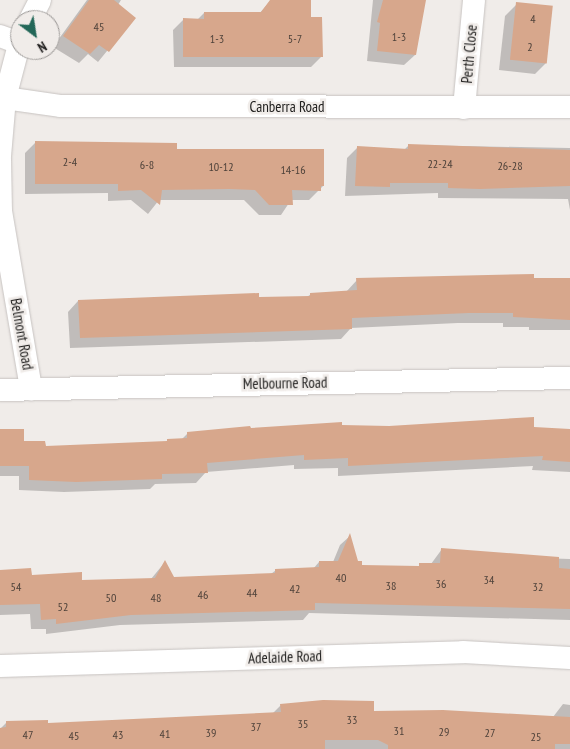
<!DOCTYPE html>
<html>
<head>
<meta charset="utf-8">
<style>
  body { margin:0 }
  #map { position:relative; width:570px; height:749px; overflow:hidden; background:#f0ece9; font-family:"PT Sans Narrow",sans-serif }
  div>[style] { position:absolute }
  .shadow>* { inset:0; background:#0003 }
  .building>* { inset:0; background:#d7a78c; transform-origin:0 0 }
  .roads { filter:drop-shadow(0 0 1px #c7c3c1) drop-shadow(0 0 1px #c7c3c1) }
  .street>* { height:22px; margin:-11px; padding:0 11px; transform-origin:11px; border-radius:11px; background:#fff }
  span { translate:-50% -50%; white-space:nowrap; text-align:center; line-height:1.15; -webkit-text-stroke:5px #f0ece9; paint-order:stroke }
  .number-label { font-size:12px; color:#4e423a }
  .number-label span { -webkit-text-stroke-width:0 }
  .street-label { font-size:15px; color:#21201f }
  .north { position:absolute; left:10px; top:10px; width:50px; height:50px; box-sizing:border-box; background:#f0ece9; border:1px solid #9d9a98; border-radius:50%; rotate:149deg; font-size:14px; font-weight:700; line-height:20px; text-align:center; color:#21201f }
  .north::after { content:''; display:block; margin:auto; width:18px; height:22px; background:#236758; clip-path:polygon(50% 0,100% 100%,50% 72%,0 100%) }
</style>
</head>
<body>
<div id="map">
  <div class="shadow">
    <i style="clip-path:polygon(87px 0,121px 0,118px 5px,134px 18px,98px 62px,88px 54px,79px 63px,53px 47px)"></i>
    <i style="clip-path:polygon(271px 0,310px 0,310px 18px,322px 56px,311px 67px,174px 67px,173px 30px,184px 19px,197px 20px,204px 13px,259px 14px)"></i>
    <i style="clip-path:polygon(373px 0,425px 0,415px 55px,404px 65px,367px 61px)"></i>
    <i style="clip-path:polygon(516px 5px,546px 63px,535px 74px,499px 70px,505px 16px)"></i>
    <i style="clip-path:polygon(35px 143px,175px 150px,323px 186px,309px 200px,291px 200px,281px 215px,259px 215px,244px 200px,159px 200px,148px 214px,131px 200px,108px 201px,108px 193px,25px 194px,25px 153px)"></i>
    <i style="clip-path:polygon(409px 145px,570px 148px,570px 210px,568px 199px,438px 198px,438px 193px,345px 196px,347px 158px,358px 147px,404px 150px)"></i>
    <i style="clip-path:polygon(357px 280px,570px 280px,570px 330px,529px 330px,529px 327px,503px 327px,503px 323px,458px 323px,351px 328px,341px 339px,70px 348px,68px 312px,78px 301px,307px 297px,311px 294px,346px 292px)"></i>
    <i style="clip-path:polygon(341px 427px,570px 431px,570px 472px,532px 470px,533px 466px,338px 476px,338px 468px,294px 469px,294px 465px,206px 472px,196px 483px,155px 484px,150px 489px,64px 492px,19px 490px,19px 476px,0 476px,0 431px,23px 442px,44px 447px,164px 443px,182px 439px,188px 433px)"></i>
    <i style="clip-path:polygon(350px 536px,357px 563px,361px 566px,416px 568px,431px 564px,442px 549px,510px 557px,570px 559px,570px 620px,309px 613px,303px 620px,120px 625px,46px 634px,46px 629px,31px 629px,30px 614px,0 615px,0 571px,80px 581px,151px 579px,165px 562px,174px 578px,271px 574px,276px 570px,313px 569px,319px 562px,333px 562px,340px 545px)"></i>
    <i style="clip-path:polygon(563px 704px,570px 705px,570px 749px,0 749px,0 729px,6px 723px,47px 725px,272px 714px,281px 705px,373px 712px,553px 717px)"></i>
  </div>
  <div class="building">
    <i style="clip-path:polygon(89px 0,114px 0,136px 18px,109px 52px,99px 45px,90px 54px,63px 36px)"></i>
    <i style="clip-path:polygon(270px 0,311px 0,311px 17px,322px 17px,323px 57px,183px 57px,183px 18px,204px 19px,204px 12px,261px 12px)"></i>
    <i style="clip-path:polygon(383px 0,426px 0,416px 55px,377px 51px,380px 23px,377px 22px)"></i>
    <i style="left:516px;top:2px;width:37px;height:58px;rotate:6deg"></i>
    <i style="clip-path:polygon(35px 141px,177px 143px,177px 149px,324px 149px,324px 186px,321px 186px,321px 191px,292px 190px,293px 205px,269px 205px,255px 190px,229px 189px,162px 190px,160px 205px,141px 190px,118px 191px,118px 184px,35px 184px)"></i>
    <i style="clip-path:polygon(408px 144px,570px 150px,570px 186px,480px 189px,448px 188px,448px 183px,390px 183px,390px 187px,355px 186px,357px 146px,408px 149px)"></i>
    <i style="clip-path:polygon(534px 274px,534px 278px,570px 278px,570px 320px,513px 317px,513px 313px,469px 313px,352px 318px,352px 329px,80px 338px,78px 300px,259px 293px,259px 297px,310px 296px,310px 293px,357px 290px,356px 278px)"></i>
    <i style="clip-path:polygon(534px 417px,534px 427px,570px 429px,570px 462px,542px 460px,543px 456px,348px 466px,348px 458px,304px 460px,304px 455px,207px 463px,208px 473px,162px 474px,162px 479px,76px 482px,29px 480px,29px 466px,0 466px,0 429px,24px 429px,24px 441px,45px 441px,46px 446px,167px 441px,167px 439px,187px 438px,187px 432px,250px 426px,251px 428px,342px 422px,342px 425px,389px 426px)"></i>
    <i style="clip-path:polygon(350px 533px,358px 561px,362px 561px,362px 565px,419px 566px,419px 563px,440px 563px,441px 548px,559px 557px,559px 568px,570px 569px,570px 609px,315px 603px,315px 610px,131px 615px,56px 624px,56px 619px,41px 620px,40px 604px,0 605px,0 570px,31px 568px,32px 575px,82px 572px,82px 580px,155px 578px,165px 560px,174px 577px,275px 573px,275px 569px,319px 567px,319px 561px,338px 561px)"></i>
    <i style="clip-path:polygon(323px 700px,374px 701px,374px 711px,443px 710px,570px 717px,570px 744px,555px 744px,555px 749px,388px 749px,388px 745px,378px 740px,325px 740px,325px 749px,0 749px,0 728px,6px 727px,6px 721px,48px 720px,48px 723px,281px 712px,280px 704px)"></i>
  </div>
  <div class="roads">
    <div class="street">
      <i style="left:30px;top:20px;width:22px;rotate:-63deg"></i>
      <i style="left:0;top:36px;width:20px;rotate:20deg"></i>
      <i style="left:5px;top:98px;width:57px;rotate:8.1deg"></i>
      <i style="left:61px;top:106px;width:509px;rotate:0.11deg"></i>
      <i style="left:464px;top:108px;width:108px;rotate:-84.7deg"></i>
      <i style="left:0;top:156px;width:58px;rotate:-85.1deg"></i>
      <i style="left:5px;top:98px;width:59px;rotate:-75.3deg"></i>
      <i style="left:0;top:160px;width:51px;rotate:88.9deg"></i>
      <i style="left:1px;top:211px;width:181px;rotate:80.4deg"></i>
      <i style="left:0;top:390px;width:570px;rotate:-1.21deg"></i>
      <i style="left:0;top:666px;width:463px;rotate:-1.7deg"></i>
      <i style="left:463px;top:652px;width:107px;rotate:3.2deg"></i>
    </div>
  </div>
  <div class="number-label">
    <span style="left:533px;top:19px">4</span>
    <span style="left:99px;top:27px">45</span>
    <span style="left:399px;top:37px">1-3</span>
    <span style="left:217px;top:39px">1-3</span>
    <span style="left:295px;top:39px">5-7</span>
    <span style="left:530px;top:47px">2</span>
    <span style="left:70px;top:162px">2-4</span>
    <span style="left:440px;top:164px">22-24</span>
    <span style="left:147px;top:165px">6-8</span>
    <span style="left:510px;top:166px">26-28</span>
    <span style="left:221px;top:167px">10-12</span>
    <span style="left:293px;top:170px">14-16</span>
    <span style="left:341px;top:578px">40</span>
    <span style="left:489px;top:580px">34</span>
    <span style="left:441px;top:584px">36</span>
    <span style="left:391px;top:586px">38</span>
    <span style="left:16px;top:587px">54</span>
    <span style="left:538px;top:587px">32</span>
    <span style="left:295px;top:589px">42</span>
    <span style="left:252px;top:593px">44</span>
    <span style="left:203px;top:595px">46</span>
    <span style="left:111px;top:598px">50</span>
    <span style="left:156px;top:598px">48</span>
    <span style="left:63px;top:607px">52</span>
    <span style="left:352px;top:720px">33</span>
    <span style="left:303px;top:724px">35</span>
    <span style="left:256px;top:727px">37</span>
    <span style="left:399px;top:731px">31</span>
    <span style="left:444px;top:732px">29</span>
    <span style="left:211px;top:733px">39</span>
    <span style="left:490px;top:733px">27</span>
    <span style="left:165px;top:734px">41</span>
    <span style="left:28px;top:735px">47</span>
    <span style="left:118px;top:735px">43</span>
    <span style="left:74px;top:736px">45</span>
    <span style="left:536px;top:737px">25</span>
  </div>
  <div class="street-label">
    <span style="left:469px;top:54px;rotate:-85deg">Perth Close</span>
    <span style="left:287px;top:107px">Canberra Road</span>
    <span style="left:22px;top:334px;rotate:80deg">Belmont Road</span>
    <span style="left:285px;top:383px;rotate:-1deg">Melbourne Road</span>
    <span style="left:285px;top:657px;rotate:-2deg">Adelaide Road</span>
  </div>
  <div class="north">N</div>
</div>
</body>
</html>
